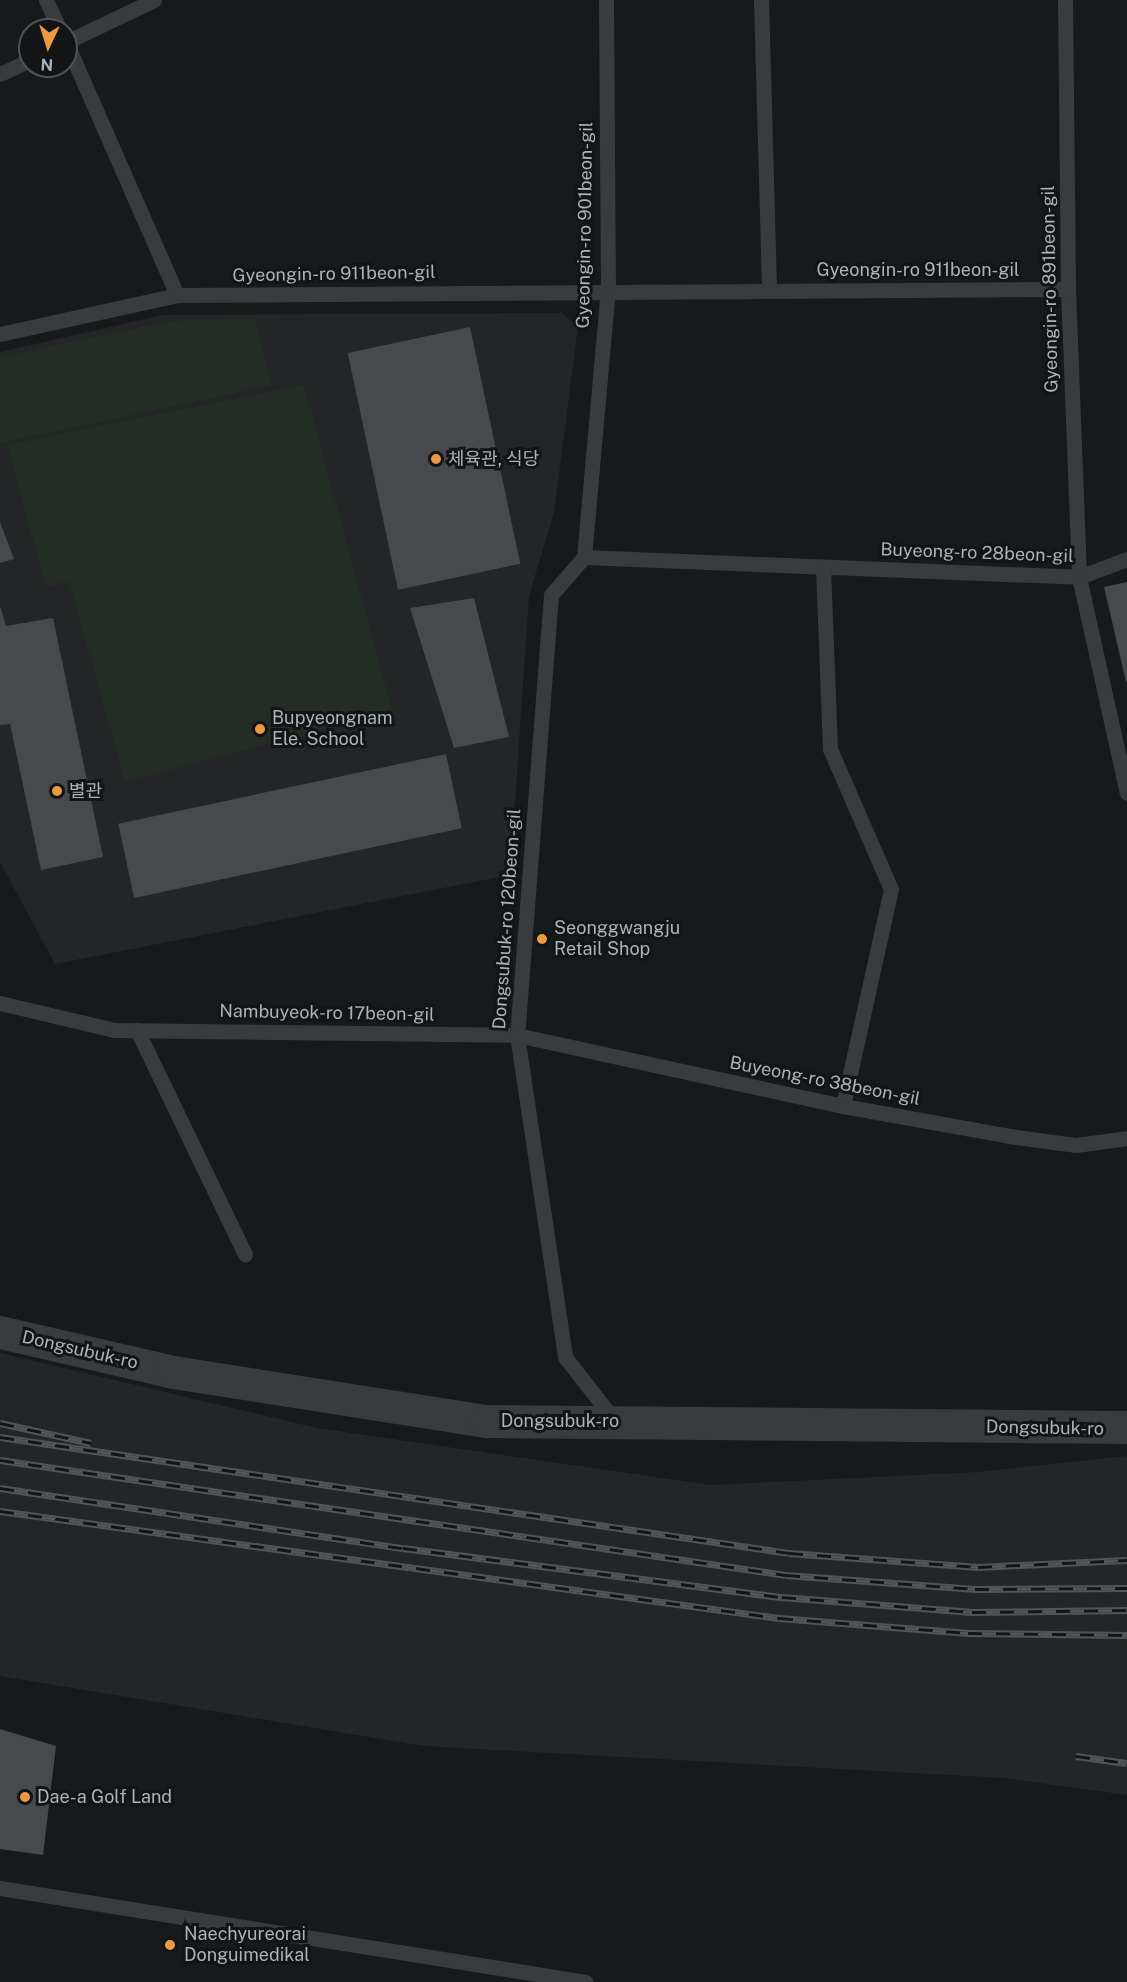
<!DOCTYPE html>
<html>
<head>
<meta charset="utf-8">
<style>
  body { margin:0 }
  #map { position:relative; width:1127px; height:1982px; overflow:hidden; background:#18191a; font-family:"Public Sans","Noto Sans KR",sans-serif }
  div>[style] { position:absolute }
  .built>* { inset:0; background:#242527 }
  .green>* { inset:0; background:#242d25 }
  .building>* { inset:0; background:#47494d; transform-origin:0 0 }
  .service>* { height:15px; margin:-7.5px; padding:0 7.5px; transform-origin:7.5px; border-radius:7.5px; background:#3a3b3f }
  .tertiary>* { height:33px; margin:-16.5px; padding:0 16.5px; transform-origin:16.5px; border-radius:16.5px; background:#3a3b3f }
  .rail>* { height:7px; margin-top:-3.5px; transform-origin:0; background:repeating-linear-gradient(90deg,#131416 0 14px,#515458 0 28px); box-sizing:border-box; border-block:2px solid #515458 }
  .dots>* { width:16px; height:16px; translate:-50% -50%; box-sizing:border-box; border:3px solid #131416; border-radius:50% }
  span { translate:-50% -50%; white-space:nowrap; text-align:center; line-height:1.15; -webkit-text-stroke:6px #131416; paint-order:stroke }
  .street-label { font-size:18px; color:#abb2ba }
  .poi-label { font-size:18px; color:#abb2ba }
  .left { translate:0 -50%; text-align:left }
  .north { position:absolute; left:18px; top:18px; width:60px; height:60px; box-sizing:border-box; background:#131416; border:2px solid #505358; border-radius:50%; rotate:184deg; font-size:16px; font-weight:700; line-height:24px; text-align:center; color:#abb2ba }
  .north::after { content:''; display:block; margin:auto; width:21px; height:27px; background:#ec9a3f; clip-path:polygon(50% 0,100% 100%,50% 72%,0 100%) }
</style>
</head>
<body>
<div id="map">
  <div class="built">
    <i style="clip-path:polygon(562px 313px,578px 327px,554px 513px,529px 596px,510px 875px,55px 964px,0 862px,0 352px,163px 315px)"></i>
    <i style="clip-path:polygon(0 1353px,317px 1428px,711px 1485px,977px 1472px,1127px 1456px,1127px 1795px,1004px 1778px,424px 1746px,0 1676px)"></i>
  </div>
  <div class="green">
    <i style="clip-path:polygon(255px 319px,272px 385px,0 443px,0 357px,171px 321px)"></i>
    <i style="clip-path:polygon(304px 385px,392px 710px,125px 782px,69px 581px,46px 587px,7px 445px)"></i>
  </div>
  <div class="building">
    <i style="left:470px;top:327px;width:242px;height:125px;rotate:78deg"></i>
    <i style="clip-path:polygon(0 522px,14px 559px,0 563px)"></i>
    <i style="clip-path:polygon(1127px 582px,1127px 682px,1126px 682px,1104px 587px)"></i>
    <i style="clip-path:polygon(474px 598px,509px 737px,454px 748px,410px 608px)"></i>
    <i style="clip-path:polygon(0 606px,6px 626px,53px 618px,103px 857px,41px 870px,10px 724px,0 725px)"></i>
    <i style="left:446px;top:754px;width:76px;height:335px;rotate:78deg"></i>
    <i style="clip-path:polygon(0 1729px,56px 1746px,43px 1855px,0 1849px)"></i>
  </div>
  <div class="service">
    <i style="left:46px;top:0;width:33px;rotate:65deg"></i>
    <i style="left:154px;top:0;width:98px;rotate:154.5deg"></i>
    <i style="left:66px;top:42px;width:276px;rotate:66.3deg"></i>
    <i style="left:761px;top:0;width:290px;rotate:88.4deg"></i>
    <i style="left:1065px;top:0;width:289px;rotate:89.4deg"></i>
    <i style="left:1068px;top:289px;width:288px;rotate:87.8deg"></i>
    <i style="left:1079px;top:577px;width:221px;rotate:77.5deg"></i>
    <i style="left:0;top:74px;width:33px;rotate:-25deg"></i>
    <i style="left:0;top:334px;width:181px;rotate:-12.4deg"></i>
    <i style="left:177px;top:295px;width:891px;rotate:-0.39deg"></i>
    <i style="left:584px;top:557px;width:50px;rotate:131deg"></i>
    <i style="left:551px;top:595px;width:441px;rotate:94.4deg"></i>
    <i style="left:517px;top:1035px;width:326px;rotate:81.5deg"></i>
    <i style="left:565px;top:1357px;width:80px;rotate:52.1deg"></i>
    <i style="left:584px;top:557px;width:268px;rotate:-84.9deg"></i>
    <i style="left:608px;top:290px;width:290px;rotate:-90.4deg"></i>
    <i style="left:584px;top:557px;width:495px;rotate:2.3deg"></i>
    <i style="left:1079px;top:577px;width:51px;rotate:-20.6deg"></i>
    <i style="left:823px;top:567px;width:182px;rotate:87.8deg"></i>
    <i style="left:830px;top:749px;width:153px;rotate:66.5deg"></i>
    <i style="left:891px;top:889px;width:222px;rotate:102.5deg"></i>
    <i style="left:0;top:1003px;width:117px;rotate:13.3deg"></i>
    <i style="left:114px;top:1030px;width:403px;rotate:0.7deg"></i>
    <i style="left:517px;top:1035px;width:334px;rotate:12.3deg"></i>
    <i style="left:843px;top:1106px;width:169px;rotate:10.2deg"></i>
    <i style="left:1009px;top:1136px;width:68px;rotate:7.7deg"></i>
    <i style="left:1076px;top:1145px;width:51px;rotate:-7.8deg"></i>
    <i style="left:137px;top:1030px;width:249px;rotate:64.3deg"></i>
    <i style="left:0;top:1888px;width:593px;rotate:9.11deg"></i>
  </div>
  <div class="tertiary">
    <i style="left:0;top:1332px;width:178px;rotate:13deg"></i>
    <i style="left:173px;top:1372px;width:318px;rotate:8.9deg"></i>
    <i style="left:487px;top:1421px;width:640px;rotate:0.54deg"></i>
  </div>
  <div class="rail">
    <i style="left:0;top:1423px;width:93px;rotate:12.4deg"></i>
    <i style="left:0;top:1437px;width:797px;rotate:8.36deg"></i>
    <i style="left:789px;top:1553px;width:190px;rotate:4.2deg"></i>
    <i style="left:978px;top:1567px;width:149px;rotate:-2.7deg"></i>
    <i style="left:0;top:1460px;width:794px;rotate:8.32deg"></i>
    <i style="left:786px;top:1575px;width:190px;rotate:4.2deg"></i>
    <i style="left:975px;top:1589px;width:152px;rotate:-0.4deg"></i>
    <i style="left:0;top:1488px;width:407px;rotate:8.5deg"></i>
    <i style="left:403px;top:1548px;width:382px;rotate:7.4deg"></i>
    <i style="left:782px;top:1597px;width:191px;rotate:4.5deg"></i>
    <i style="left:972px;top:1612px;width:155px;rotate:-0.7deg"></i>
    <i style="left:0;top:1511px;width:786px;rotate:7.82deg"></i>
    <i style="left:779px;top:1618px;width:190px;rotate:4.5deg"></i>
    <i style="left:968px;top:1633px;width:159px;rotate:0.7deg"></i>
    <i style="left:1076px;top:1756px;width:51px;rotate:7.8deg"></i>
  </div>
  <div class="dots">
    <i style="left:436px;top:459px;background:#ec9a3f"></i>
    <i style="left:260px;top:729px;background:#ec9a3f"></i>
    <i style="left:57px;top:791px;background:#ec9a3f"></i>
    <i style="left:542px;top:939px;background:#ec9a3f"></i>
    <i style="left:25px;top:1797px;background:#ec9a3f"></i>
    <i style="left:170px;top:1945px;background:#ec9a3f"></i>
  </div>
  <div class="street-label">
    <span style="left:585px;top:225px;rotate:-89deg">Gyeongin-ro 901beon-gil</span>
    <span style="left:918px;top:270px">Gyeongin-ro 911beon-gil</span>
    <span style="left:334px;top:274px;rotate:-1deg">Gyeongin-ro 911beon-gil</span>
    <span style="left:1050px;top:289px;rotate:-91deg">Gyeongin-ro 891beon-gil</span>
    <span style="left:977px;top:553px;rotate:2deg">Buyeong-ro 28beon-gil</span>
    <span style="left:507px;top:919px;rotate:-86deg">Dongsubuk-ro 120beon-gil</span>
    <span style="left:327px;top:1013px;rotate:1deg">Nambuyeok-ro 17beon-gil</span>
    <span style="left:825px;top:1081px;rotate:11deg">Buyeong-ro 38beon-gil</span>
    <span style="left:80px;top:1350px;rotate:13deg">Dongsubuk-ro</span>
    <span style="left:560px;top:1421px">Dongsubuk-ro</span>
    <span style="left:1045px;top:1428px;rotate:1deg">Dongsubuk-ro</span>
  </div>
  <div class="poi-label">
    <span class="left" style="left:448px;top:459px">체육관, 식당</span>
    <span class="left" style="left:272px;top:729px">Bupyeongnam<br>Ele. School</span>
    <span class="left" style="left:69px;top:791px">별관</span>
    <span class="left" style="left:554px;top:939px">Seonggwangju<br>Retail Shop</span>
    <span class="left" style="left:37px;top:1797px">Dae-a Golf Land</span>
    <span class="left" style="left:184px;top:1945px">Naechyureorai<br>Donguimedikal</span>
  </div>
  <div class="north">N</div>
</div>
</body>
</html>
